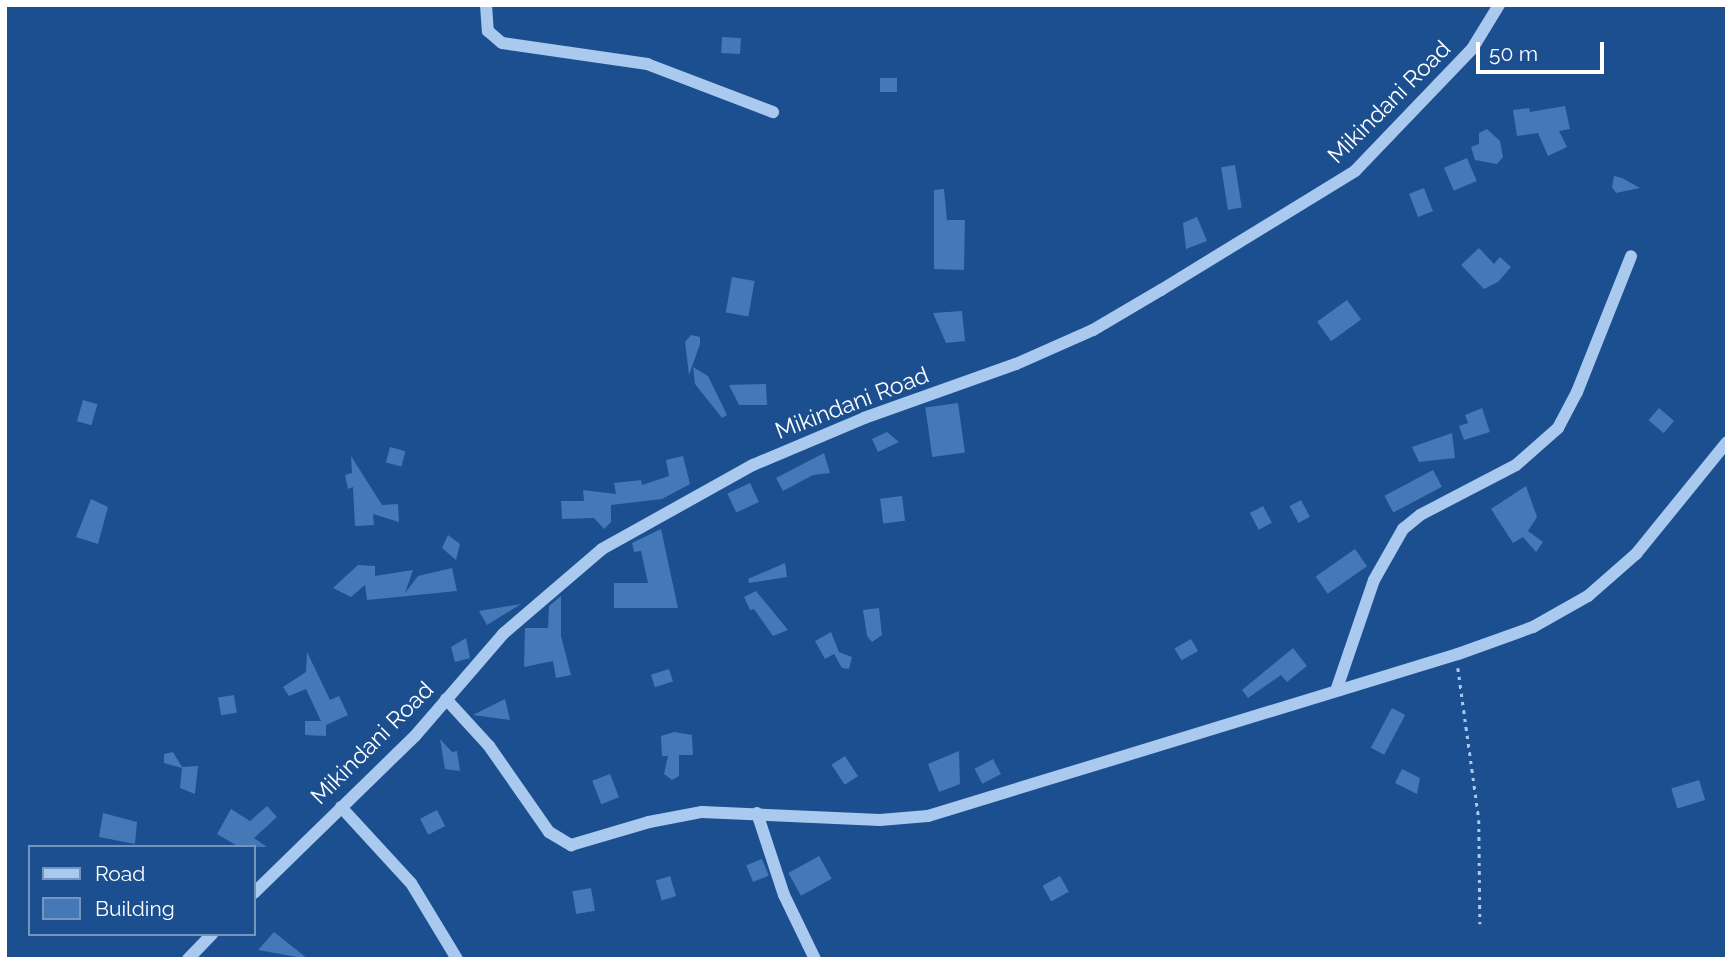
<!DOCTYPE html>
<html>
<head>
<meta charset="utf-8">
<style>
  body { margin:0 }
  #map { position:relative; width:1732px; height:964px; overflow:hidden; background:#1b4f8f; font-family:Raleway,sans-serif }
  div>[style] { position:absolute }
  .building>* { inset:0; background:#4478b7; transform-origin:0 0 }
  .path>* { height:2.5px; margin-top:-1.25px; transform-origin:0; background:repeating-linear-gradient(90deg,#a9c9ee 0 3.5px,transparent 0 8.5px) }
  .minor>* { height:12px; margin:-6px; padding:0 6px; transform-origin:6px; border-radius:6px; background:#a9c9ee }
  span { translate:-50% -50%; white-space:nowrap; text-align:center; line-height:1.15; -webkit-text-stroke:6px #1b4f8f; paint-order:stroke }
  .street-label { font-size:23px; color:#fff }
  .frame { position:absolute; inset:0; border:7px solid #fff; pointer-events:none }
  .legend { position:absolute; left:28px; top:845px; width:228px; height:91px; box-sizing:border-box; background:#1b4f8f; border:2px solid #7695bc; margin:0; padding:9px 12px; list-style:none; font-size:21px; color:#fff }
  .legend li { display:flex; align-items:center; gap:14px; height:35px }
  .legend b { width:35px; border:2px solid #7695bc }
  .scale { position:absolute; left:1476px; top:42px; width:128px; height:32px; box-sizing:border-box; border:4px solid #fff; border-top:0; padding-left:9px; font-size:21px; line-height:24px; white-space:nowrap; color:#fff; -webkit-text-stroke:5px #1b4f8f; paint-order:stroke }
</style>
</head>
<body>
<div id="map">
  <div class="building">
    <i style="left:722px;top:37px;width:19px;height:16px;rotate:3deg"></i>
    <i style="left:880px;top:78px;width:17px;height:14px"></i>
    <i style="clip-path:polygon(1565px 106px,1570px 129px,1559px 131px,1567px 147px,1548px 156px,1538px 133px,1517px 136px,1513px 110px,1529px 108px,1530px 112px)"></i>
    <i style="clip-path:polygon(1487px 129px,1500px 141px,1503px 157px,1497px 164px,1475px 160px,1471px 147px,1479px 144px,1479px 133px)"></i>
    <i style="left:1467px;top:158px;width:25px;height:25px;rotate:67deg"></i>
    <i style="left:1235px;top:165px;width:43px;height:14px;rotate:81deg"></i>
    <i style="clip-path:polygon(1614px 176px,1622px 178px,1640px 188px,1616px 193px,1612px 187px)"></i>
    <i style="left:1424px;top:188px;width:25px;height:16px;rotate:69deg"></i>
    <i style="clip-path:polygon(944px 189px,947px 220px,965px 220px,964px 270px,934px 269px,934px 190px)"></i>
    <i style="clip-path:polygon(1197px 217px,1207px 241px,1186px 249px,1183px 223px)"></i>
    <i style="clip-path:polygon(1479px 248px,1494px 264px,1500px 257px,1511px 267px,1498px 282px,1484px 289px,1461px 265px)"></i>
    <i style="left:732px;top:277px;width:23px;height:36px;rotate:10deg"></i>
    <i style="left:1347px;top:300px;width:24px;height:37px;rotate:54deg"></i>
    <i style="clip-path:polygon(962px 311px,965px 341px,946px 343px,933px 313px)"></i>
    <i style="clip-path:polygon(691px 335px,700px 337px,700px 344px,689px 375px,685px 342px)"></i>
    <i style="clip-path:polygon(693px 367px,708px 376px,727px 415px,722px 418px,695px 384px)"></i>
    <i style="clip-path:polygon(766px 384px,767px 405px,739px 405px,729px 385px)"></i>
    <i style="left:83px;top:400px;width:15px;height:22px;rotate:16deg"></i>
    <i style="left:958px;top:403px;width:50px;height:33px;rotate:82deg"></i>
    <i style="clip-path:polygon(1482px 408px,1490px 432px,1464px 440px,1459px 426px,1468px 423px,1465px 415px)"></i>
    <i style="left:1659px;top:408px;width:20px;height:16px;rotate:41deg"></i>
    <i style="clip-path:polygon(887px 432px,899px 442px,878px 452px,872px 439px)"></i>
    <i style="clip-path:polygon(1452px 433px,1455px 458px,1419px 462px,1412px 447px)"></i>
    <i style="left:390px;top:447px;width:16px;height:16px;rotate:15deg"></i>
    <i style="clip-path:polygon(824px 453px,830px 473px,813px 475px,783px 491px,776px 478px)"></i>
    <i style="clip-path:polygon(351px 456px,382px 505px,398px 504px,399px 522px,373px 514px,374px 525px,355px 526px,353px 487px,348px 489px,345px 475px,352px 473px)"></i>
    <i style="clip-path:polygon(683px 456px,690px 484px,662px 499px,611px 505px,611px 522px,604px 529px,594px 518px,562px 519px,561px 501px,584px 501px,583px 490px,616px 494px,614px 483px,641px 480px,642px 485px,669px 476px,666px 460px)"></i>
    <i style="left:1433px;top:470px;width:19px;height:55px;rotate:62deg"></i>
    <i style="left:750px;top:483px;width:21px;height:25px;rotate:65deg"></i>
    <i style="clip-path:polygon(1526px 486px,1537px 517px,1528px 531px,1543px 542px,1536px 552px,1523px 537px,1513px 543px,1491px 509px)"></i>
    <i style="left:902px;top:496px;width:25px;height:22px;rotate:83deg"></i>
    <i style="clip-path:polygon(91px 499px,108px 507px,98px 544px,76px 537px)"></i>
    <i style="left:1301px;top:500px;width:19px;height:13px;rotate:62deg"></i>
    <i style="left:1263px;top:506px;width:19px;height:15px;rotate:62deg"></i>
    <i style="clip-path:polygon(661px 529px,678px 608px,614px 608px,614px 583px,648px 583px,641px 551px,634px 552px,632px 543px)"></i>
    <i style="clip-path:polygon(448px 535px,460px 544px,456px 560px,442px 548px)"></i>
    <i style="left:1355px;top:549px;width:21px;height:48px;rotate:55deg"></i>
    <i style="clip-path:polygon(785px 563px,787px 577px,749px 583px,748px 579px)"></i>
    <i style="clip-path:polygon(358px 565px,375px 566px,375px 576px,413px 570px,405px 593px,418px 576px,452px 568px,457px 591px,367px 600px,365px 585px,351px 597px,333px 588px)"></i>
    <i style="clip-path:polygon(756px 591px,788px 630px,773px 636px,754px 609px,750px 610px,744px 597px)"></i>
    <i style="clip-path:polygon(561px 596px,561px 636px,571px 675px,556px 678px,553px 661px,524px 667px,525px 628px,548px 628px,549px 606px)"></i>
    <i style="clip-path:polygon(521px 604px,487px 625px,479px 611px)"></i>
    <i style="clip-path:polygon(879px 608px,882px 635px,872px 642px,867px 636px,863px 610px)"></i>
    <i style="clip-path:polygon(831px 632px,839px 652px,852px 657px,849px 669px,842px 668px,834px 654px,825px 659px,815px 641px)"></i>
    <i style="clip-path:polygon(466px 638px,470px 658px,455px 662px,451px 647px)"></i>
    <i style="left:1191px;top:639px;width:14px;height:19px;rotate:60deg"></i>
    <i style="clip-path:polygon(1293px 648px,1307px 666px,1287px 682px,1281px 675px,1248px 698px,1242px 690px)"></i>
    <i style="clip-path:polygon(307px 652px,330px 700px,339px 696px,348px 715px,326px 725px,326px 736px,305px 735px,305px 721px,321px 721px,306px 689px,289px 696px,283px 687px,306px 672px)"></i>
    <i style="left:669px;top:669px;width:13px;height:19px;rotate:72deg"></i>
    <i style="left:234px;top:695px;width:18px;height:16px;rotate:81deg"></i>
    <i style="clip-path:polygon(505px 699px,510px 720px,473px 715px)"></i>
    <i style="left:1392px;top:708px;width:15px;height:45px;rotate:28deg"></i>
    <i style="clip-path:polygon(674px 732px,692px 735px,693px 755px,679px 755px,679px 776px,672px 780px,664px 774px,668px 756px,662px 756px,661px 736px)"></i>
    <i style="clip-path:polygon(440px 739px,452px 752px,457px 751px,460px 771px,445px 769px)"></i>
    <i style="clip-path:polygon(959px 751px,960px 784px,939px 792px,928px 764px)"></i>
    <i style="clip-path:polygon(173px 752px,182px 767px,198px 766px,195px 794px,180px 788px,182px 768px,164px 763px,164px 754px)"></i>
    <i style="left:845px;top:756px;width:24px;height:16px;rotate:57deg"></i>
    <i style="left:993px;top:759px;width:17px;height:21px;rotate:62deg"></i>
    <i style="clip-path:polygon(1402px 769px,1420px 778px,1417px 794px,1395px 783px)"></i>
    <i style="left:610px;top:774px;width:25px;height:19px;rotate:69deg"></i>
    <i style="left:1699px;top:780px;width:21px;height:29px;rotate:73deg"></i>
    <i style="clip-path:polygon(267px 806px,277px 817px,254px 838px,267px 847px,239px 847px,217px 834px,231px 809px,250px 821px)"></i>
    <i style="left:437px;top:810px;width:18px;height:19px;rotate:63deg"></i>
    <i style="clip-path:polygon(103px 813px,137px 822px,135px 844px,99px 837px)"></i>
    <i style="left:819px;top:856px;width:26px;height:35px;rotate:61deg"></i>
    <i style="left:762px;top:859px;width:18px;height:17px;rotate:68deg"></i>
    <i style="left:670px;top:876px;width:21px;height:15px;rotate:73deg"></i>
    <i style="left:1060px;top:876px;width:18px;height:20px;rotate:61deg"></i>
    <i style="left:591px;top:888px;width:23px;height:19px;rotate:80deg"></i>
    <i style="clip-path:polygon(274px 932px,308px 959px,258px 950px)"></i>
  </div>
  <div class="path">
    <i style="left:1458px;top:668px;width:153px;rotate:82.1deg"></i>
    <i style="left:1479px;top:820px;width:104px;rotate:89.4deg"></i>
  </div>
  <div class="minor">
    <i style="left:486px;top:5px;width:26px;rotate:86deg"></i>
    <i style="left:488px;top:31px;width:18px;rotate:41deg"></i>
    <i style="left:502px;top:43px;width:147px;rotate:8.2deg"></i>
    <i style="left:647px;top:64px;width:135px;rotate:20.9deg"></i>
    <i style="left:1337px;top:688px;width:114px;rotate:-71.1deg"></i>
    <i style="left:1374px;top:580px;width:59px;rotate:-60.4deg"></i>
    <i style="left:1403px;top:529px;width:22px;rotate:-39deg"></i>
    <i style="left:1420px;top:515px;width:108px;rotate:-27.5deg"></i>
    <i style="left:1516px;top:465px;width:56px;rotate:-41.4deg"></i>
    <i style="left:1558px;top:428px;width:41px;rotate:-62.2deg"></i>
    <i style="left:1577px;top:392px;width:146px;rotate:-68.3deg"></i>
    <i style="left:446px;top:699px;width:64px;rotate:47.5deg"></i>
    <i style="left:489px;top:746px;width:105px;rotate:55.1deg"></i>
    <i style="left:549px;top:832px;width:26px;rotate:31deg"></i>
    <i style="left:571px;top:845px;width:81px;rotate:-16.4deg"></i>
    <i style="left:649px;top:822px;width:54px;rotate:-10.7deg"></i>
    <i style="left:702px;top:812px;width:178px;rotate:2.6deg"></i>
    <i style="left:880px;top:820px;width:48px;rotate:-4.8deg"></i>
    <i style="left:928px;top:816px;width:554px;rotate:-17deg"></i>
    <i style="left:1458px;top:654px;width:80px;rotate:-19.8deg"></i>
    <i style="left:1533px;top:627px;width:63px;rotate:-29.4deg"></i>
    <i style="left:1588px;top:596px;width:64px;rotate:-41.2deg"></i>
    <i style="left:1636px;top:554px;width:144px;rotate:-50.9deg"></i>
    <i style="left:341px;top:807px;width:103px;rotate:47.4deg"></i>
    <i style="left:411px;top:883px;width:89px;rotate:58.8deg"></i>
    <i style="left:757px;top:813px;width:86px;rotate:71.8deg"></i>
    <i style="left:784px;top:895px;width:71px;rotate:64.2deg"></i>
    <i style="left:254px;top:893px;width:225px;rotate:-44.3deg"></i>
    <i style="left:415px;top:736px;width:135px;rotate:-49.2deg"></i>
    <i style="left:503px;top:634px;width:130px;rotate:-40.6deg"></i>
    <i style="left:602px;top:549px;width:173px;rotate:-29.1deg"></i>
    <i style="left:753px;top:465px;width:121px;rotate:-22.9deg"></i>
    <i style="left:864px;top:418px;width:161px;rotate:-19.6deg"></i>
    <i style="left:1016px;top:364px;width:84px;rotate:-23.8deg"></i>
    <i style="left:1093px;top:330px;width:79px;rotate:-30.5deg"></i>
    <i style="left:1161px;top:290px;width:228px;rotate:-31.5deg"></i>
    <i style="left:1355px;top:171px;width:169px;rotate:-46.2deg"></i>
    <i style="left:1472px;top:49px;width:52px;rotate:-58.5deg"></i>
    <i style="left:188px;top:959px;width:35px;rotate:-46deg"></i>
  </div>
  <div class="street-label">
    <span style="left:1389px;top:102px;rotate:-45deg">Mikindani Road</span>
    <span style="left:852px;top:403px;rotate:-21deg">Mikindani Road</span>
    <span style="left:372px;top:743px;rotate:-45deg">Mikindani Road</span>
  </div>
  <div class="frame"></div>
  <ul class="legend">
  <li><b style="height:9px;background:#a9c9ee"></b>Road</li>
  <li><b style="height:19px;background:#4478b7"></b>Building</li>
  </ul>
  <div class="scale">50 m</div>
</div>
</body>
</html>
